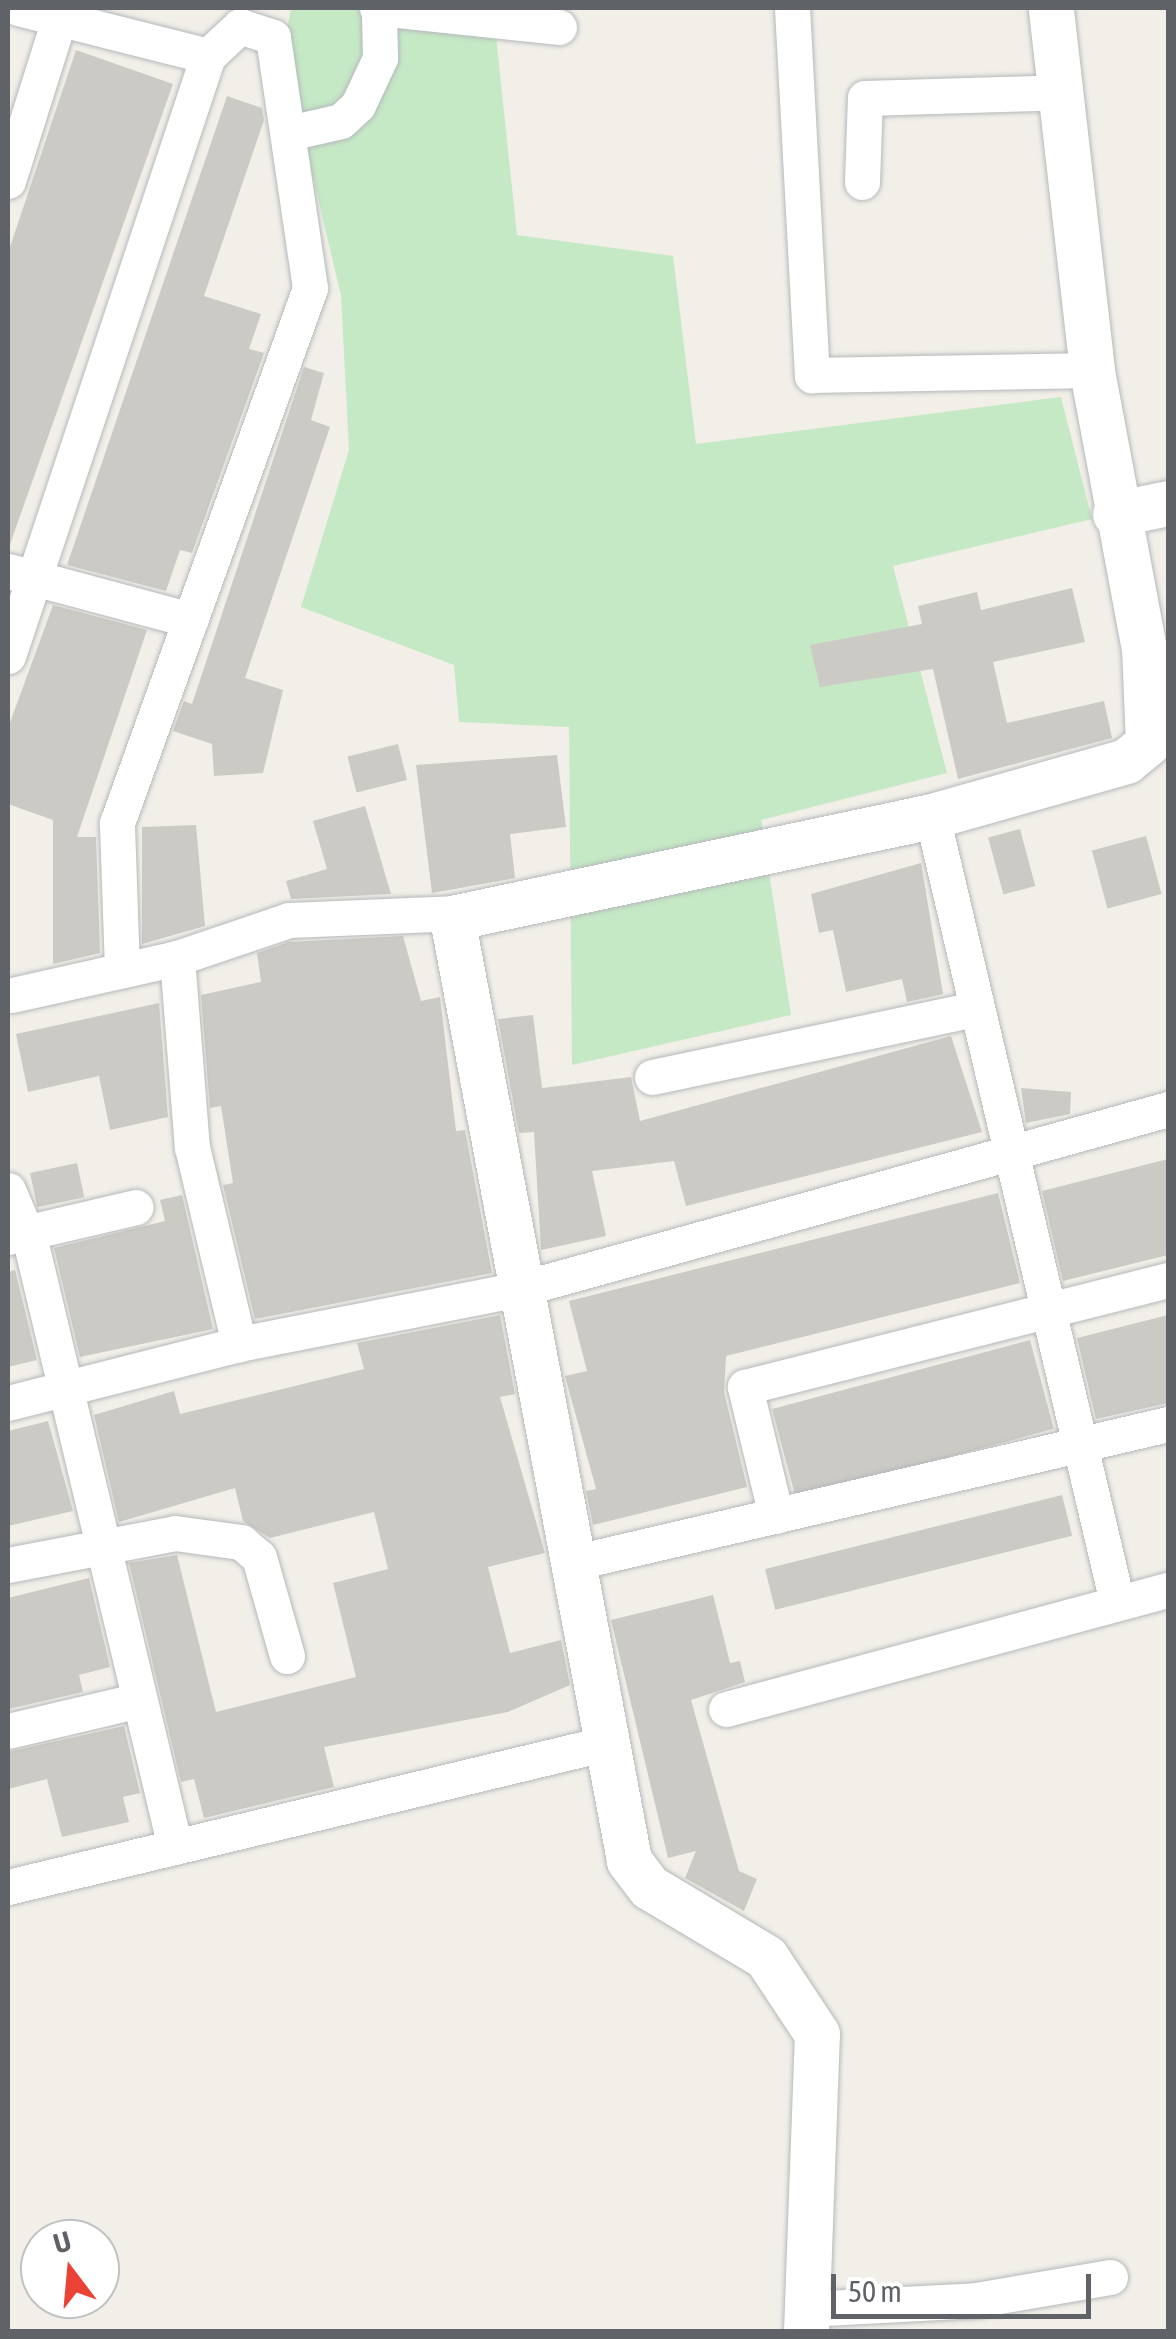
<!DOCTYPE html>
<html>
<head>
<meta charset="utf-8">
<style>
  body { margin:0 }
  #map { position:relative; width:1176px; height:2339px; overflow:hidden; background:#f1efe8; font-family:"Asap Condensed",sans-serif }
  div>[style] { position:absolute }
  .green>* { inset:0; background:#c5e8c5 }
  .building>* { inset:0; background:#cccac5; transform-origin:0 0 }
  .roads { filter:drop-shadow(0 0 2px #b5b8bc) drop-shadow(0 0 2px #b5b8bc) }
  .minor>* { height:35px; margin:-17.5px; padding:0 17.5px; transform-origin:17.5px; border-radius:17.5px; background:#fff }
  .tertiary>* { height:45px; margin:-22.5px; padding:0 22.5px; transform-origin:22.5px; border-radius:22.5px; background:#fff }
  span { translate:-50% -50%; white-space:nowrap; text-align:center; line-height:1.15; -webkit-text-stroke:8px #fff; paint-order:stroke }
  .frame { position:absolute; inset:0; border:10px solid #5f6368; pointer-events:none }
  .north { position:absolute; left:20px; top:2219px; width:100px; height:100px; box-sizing:border-box; background:#fff; border:2px solid #bfc1c3; border-radius:50%; rotate:344deg; font-size:28px; font-weight:700; line-height:40px; text-align:center; color:#5f6368 }
  .north::after { content:''; display:block; margin:auto; width:35px; height:45px; background:#ea4335; clip-path:polygon(50% 0,100% 100%,50% 72%,0 100%) }
  .scale { position:absolute; left:831px; top:2274px; width:260px; height:45px; box-sizing:border-box; border:5px solid #5f6368; border-top:0; padding-left:12px; font-size:30px; line-height:35px; white-space:nowrap; color:#5f6368; -webkit-text-stroke:8px #fff; paint-order:stroke }
</style>
</head>
<body>
<div id="map">
  <div class="green">
    <i style="clip-path:polygon(291px 8px,493px 8px,517px 235px,673px 256px,696px 444px,1061px 397px,1092px 519px,893px 566px,947px 773px,761px 820px,791px 1015px,572px 1065px,569px 727px,459px 722px,454px 665px,301px 607px,349px 450px,341px 295px,283px 52px)"></i>
  </div>
  <div class="building">
    <i style="clip-path:polygon(76px 50px,173px 84px,8px 550px,8px 253px)"></i>
    <i style="clip-path:polygon(227px 96px,262px 108px,264px 120px,204px 296px,261px 314px,249px 349px,264px 353px,192px 553px,180px 550px,166px 591px,67px 565px)"></i>
    <i style="clip-path:polygon(304px 367px,324px 373px,311px 420px,330px 427px,245px 678px,283px 690px,263px 773px,214px 776px,212px 744px,173px 731px,184px 701px,192px 704px)"></i>
    <i style="clip-path:polygon(1072px 588px,1085px 642px,993px 662px,1007px 723px,1104px 701px,1112px 738px,958px 779px,933px 669px,820px 687px,810px 645px,922px 624px,918px 606px,977px 592px,981px 610px)"></i>
    <i style="clip-path:polygon(53px 605px,147px 630px,77px 837px,96px 837px,100px 953px,53px 964px,53px 820px,8px 804px,8px 728px)"></i>
    <i style="left:398px;top:744px;width:37px;height:52px;rotate:76deg"></i>
    <i style="clip-path:polygon(557px 755px,566px 827px,510px 834px,515px 878px,432px 893px,416px 765px)"></i>
    <i style="clip-path:polygon(365px 806px,391px 894px,291px 899px,286px 881px,327px 869px,313px 821px)"></i>
    <i style="clip-path:polygon(196px 825px,205px 926px,142px 944px,142px 827px)"></i>
    <i style="left:1020px;top:829px;width:59px;height:33px;rotate:75deg"></i>
    <i style="left:1146px;top:836px;width:60px;height:56px;rotate:75deg"></i>
    <i style="clip-path:polygon(921px 863px,943px 994px,907px 1002px,902px 979px,846px 992px,833px 930px,819px 933px,811px 894px)"></i>
    <i style="clip-path:polygon(403px 936px,421px 1001px,440px 997px,456px 1131px,465px 1130px,492px 1273px,255px 1319px,223px 1185px,233px 1183px,221px 1106px,210px 1108px,201px 995px,261px 982px,257px 953px,289px 942px)"></i>
    <i style="clip-path:polygon(159px 1003px,168px 1117px,110px 1130px,99px 1076px,28px 1092px,16px 1034px)"></i>
    <i style="clip-path:polygon(533px 1015px,542px 1088px,631px 1077px,640px 1121px,951px 1036px,982px 1132px,686px 1206px,674px 1161px,592px 1171px,606px 1236px,541px 1250px,534px 1132px,519px 1133px,498px 1019px)"></i>
    <i style="clip-path:polygon(1021px 1088px,1071px 1092px,1070px 1114px,1026px 1123px)"></i>
    <i style="clip-path:polygon(1168px 1159px,1168px 1255px,1063px 1281px,1042px 1191px)"></i>
    <i style="left:77px;top:1163px;width:35px;height:48px;rotate:78deg"></i>
    <i style="clip-path:polygon(998px 1193px,1020px 1283px,726px 1356px,724px 1392px,747px 1487px,593px 1525px,586px 1491px,596px 1489px,565px 1376px,587px 1371px,569px 1301px)"></i>
    <i style="clip-path:polygon(182px 1195px,213px 1329px,80px 1357px,54px 1248px,165px 1221px,160px 1200px)"></i>
    <i style="clip-path:polygon(15px 1270px,37px 1360px,8px 1367px,8px 1272px)"></i>
    <i style="clip-path:polygon(500px 1315px,515px 1394px,500px 1397px,545px 1553px,488px 1567px,510px 1653px,561px 1640px,570px 1685px,508px 1712px,324px 1747px,334px 1787px,204px 1818px,194px 1779px,181px 1782px,129px 1563px,177px 1555px,216px 1712px,356px 1677px,333px 1583px,388px 1569px,374px 1512px,270px 1538px,243px 1521px,235px 1488px,119px 1522px,94px 1415px,174px 1391px,180px 1414px,364px 1369px,357px 1343px)"></i>
    <i style="clip-path:polygon(1168px 1315px,1168px 1403px,1096px 1419px,1077px 1338px)"></i>
    <i style="left:1030px;top:1340px;width:92px;height:267px;rotate:75deg"></i>
    <i style="clip-path:polygon(48px 1421px,73px 1511px,8px 1526px,8px 1431px)"></i>
    <i style="left:1062px;top:1495px;width:42px;height:306px;rotate:76deg"></i>
    <i style="clip-path:polygon(89px 1578px,110px 1667px,79px 1675px,83px 1692px,8px 1709px,8px 1598px)"></i>
    <i style="clip-path:polygon(713px 1595px,730px 1663px,740px 1661px,745px 1682px,691px 1700px,739px 1871px,757px 1879px,744px 1911px,685px 1878px,696px 1851px,668px 1858px,611px 1620px)"></i>
    <i style="clip-path:polygon(124px 1726px,140px 1793px,123px 1797px,129px 1822px,62px 1837px,47px 1779px,8px 1789px,8px 1752px)"></i>
  </div>
  <div class="roads">
    <div class="minor">
      <i style="left:377px;top:8px;width:183px;rotate:6deg"></i>
      <i style="left:792px;top:8px;width:368px;rotate:86.9deg"></i>
      <i style="left:812px;top:375px;width:280px;rotate:-1deg"></i>
      <i style="left:289px;top:133px;width:53px;rotate:-13deg"></i>
      <i style="left:341px;top:121px;width:23px;rotate:-43deg"></i>
      <i style="left:358px;top:105px;width:52px;rotate:-64.9deg"></i>
      <i style="left:380px;top:58px;width:43px;rotate:-91.3deg"></i>
      <i style="left:8px;top:181px;width:167px;rotate:-72.5deg"></i>
      <i style="left:862px;top:182px;width:84px;rotate:-88deg"></i>
      <i style="left:865px;top:98px;width:197px;rotate:-1.7deg"></i>
      <i style="left:8px;top:571px;width:189px;rotate:15deg"></i>
      <i style="left:8px;top:656px;width:632px;rotate:-71.57deg"></i>
      <i style="left:208px;top:56px;width:196px;rotate:-165.8deg"></i>
      <i style="left:932px;top:816px;width:807px;rotate:76.76deg"></i>
      <i style="left:177px;top:958px;width:190px;rotate:85.5deg"></i>
      <i style="left:192px;top:1147px;width:203px;rotate:76.6deg"></i>
      <i style="left:122px;top:969px;width:146px;rotate:-92deg"></i>
      <i style="left:117px;top:823px;width:569px;rotate:-70.16deg"></i>
      <i style="left:310px;top:288px;width:254px;rotate:-98.4deg"></i>
      <i style="left:273px;top:37px;width:35px;rotate:-162deg"></i>
      <i style="left:240px;top:26px;width:44px;rotate:136.8deg"></i>
      <i style="left:12px;top:995px;width:169px;rotate:-12.6deg"></i>
      <i style="left:177px;top:958px;width:118px;rotate:-18.7deg"></i>
      <i style="left:289px;top:920px;width:164px;rotate:-2.4deg"></i>
      <i style="left:652px;top:1077px;width:330px;rotate:-11.9deg"></i>
      <i style="left:8px;top:1190px;width:59px;rotate:66.9deg"></i>
      <i style="left:31px;top:1244px;width:620px;rotate:76.57deg"></i>
      <i style="left:8px;top:1237px;width:131px;rotate:-13.2deg"></i>
      <i style="left:8px;top:1403px;width:238px;rotate:-14.3deg"></i>
      <i style="left:239px;top:1344px;width:286px;rotate:-11.1deg"></i>
      <i style="left:520px;top:1289px;width:673px;rotate:-15.52deg"></i>
      <i style="left:776px;top:1516px;width:133px;rotate:-103.5deg"></i>
      <i style="left:745px;top:1387px;width:436px;rotate:-14.2deg"></i>
      <i style="left:572px;top:1563px;width:612px;rotate:-13.13deg"></i>
      <i style="left:8px;top:1565px;width:170px;rotate:-10.8deg"></i>
      <i style="left:175px;top:1533px;width:67px;rotate:7.8deg"></i>
      <i style="left:241px;top:1542px;width:23px;rotate:40deg"></i>
      <i style="left:259px;top:1557px;width:103px;rotate:74.2deg"></i>
      <i style="left:726px;top:1709px;width:458px;rotate:-15.1deg"></i>
      <i style="left:8px;top:1731px;width:131px;rotate:-13.2deg"></i>
      <i style="left:8px;top:1887px;width:612px;rotate:-13.51deg"></i>
      <i style="left:806px;top:2309px;width:170px;rotate:-3deg"></i>
      <i style="left:976px;top:2300px;width:136px;rotate:-9.7deg"></i>
    </div>
    <div class="tertiary">
      <i style="left:1115px;top:514px;width:54px;rotate:-11.7deg"></i>
      <i style="left:806px;top:2332px;width:298px;rotate:-87.9deg"></i>
      <i style="left:817px;top:2034px;width:92px;rotate:-123.5deg"></i>
      <i style="left:766px;top:1957px;width:136px;rotate:-149.1deg"></i>
      <i style="left:649px;top:1887px;width:34px;rotate:-127deg"></i>
      <i style="left:629px;top:1860px;width:958px;rotate:-100.64deg"></i>
      <i style="left:452px;top:918px;width:491px;rotate:-12deg"></i>
      <i style="left:932px;top:816px;width:202px;rotate:-15.8deg"></i>
      <i style="left:1126px;top:761px;width:28px;rotate:-39deg"></i>
      <i style="left:1148px;top:743px;width:94px;rotate:-92.4deg"></i>
      <i style="left:1144px;top:649px;width:284px;rotate:-100.6deg"></i>
      <i style="left:1092px;top:370px;width:364px;rotate:-96.5deg"></i>
    </div>
  </div>
  <div class="frame"></div>
  <div class="north">U</div>
  <div class="scale">50 m</div>
</div>
</body>
</html>
